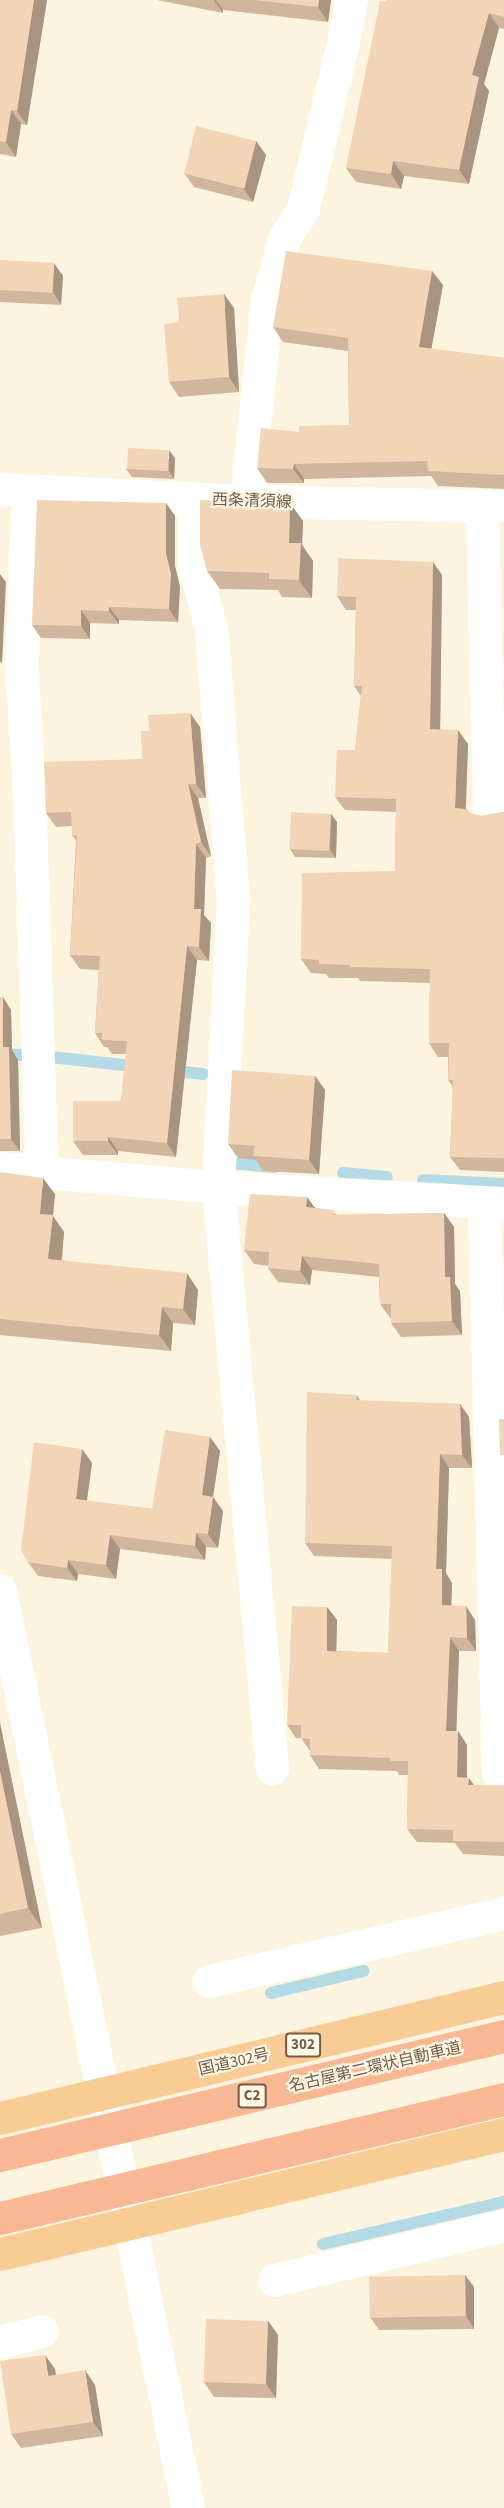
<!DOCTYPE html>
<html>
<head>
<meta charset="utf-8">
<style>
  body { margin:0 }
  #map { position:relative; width:504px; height:2508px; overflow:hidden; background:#fcf4df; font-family:"Source Sans 3","Noto Sans JP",sans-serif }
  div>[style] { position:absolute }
  .stream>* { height:12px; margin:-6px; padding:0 6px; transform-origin:6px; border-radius:6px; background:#b4dae6 }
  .minor>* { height:33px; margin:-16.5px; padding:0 16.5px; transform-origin:16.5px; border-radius:16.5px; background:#fff }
  .tertiary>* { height:33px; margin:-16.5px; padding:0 16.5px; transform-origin:16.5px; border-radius:16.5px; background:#fff }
  .secondary>* { height:33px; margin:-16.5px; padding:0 16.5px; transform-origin:16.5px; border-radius:16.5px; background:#fff }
  .trunk>* { height:33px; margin:-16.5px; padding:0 16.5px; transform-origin:16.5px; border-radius:16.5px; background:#facc95 }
  .motorway>* { height:33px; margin:-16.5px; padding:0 16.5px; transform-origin:16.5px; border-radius:16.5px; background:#f8b894 }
  .wall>* { inset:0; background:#d0b69d }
  .shaded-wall>* { inset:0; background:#a9947f }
  .building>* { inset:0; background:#f2d4b6; transform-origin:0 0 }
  span { translate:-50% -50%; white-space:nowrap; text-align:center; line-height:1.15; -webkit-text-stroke:4.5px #fff7e5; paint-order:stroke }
  .shield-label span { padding:2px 4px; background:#fff7e5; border:2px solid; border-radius:4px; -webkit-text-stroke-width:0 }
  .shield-label { font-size:15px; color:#735b47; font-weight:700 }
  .street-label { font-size:16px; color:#735b47 }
</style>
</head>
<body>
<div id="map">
  <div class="stream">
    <i style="left:0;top:1054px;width:22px;rotate:3deg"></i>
    <i style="left:51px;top:1057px;width:90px;rotate:6.4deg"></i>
    <i style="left:170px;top:1070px;width:34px;rotate:7deg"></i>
    <i style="left:230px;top:1154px;width:9px;rotate:90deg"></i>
    <i style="left:230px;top:1163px;width:45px;rotate:5.1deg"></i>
    <i style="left:343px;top:1173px;width:44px;rotate:5.2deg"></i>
    <i style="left:423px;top:1180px;width:81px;rotate:2.8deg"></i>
    <i style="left:271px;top:1993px;width:95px;rotate:-13.4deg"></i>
    <i style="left:323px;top:2244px;width:186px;rotate:-13.1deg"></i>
  </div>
  <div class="minor">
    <i style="left:28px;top:491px;width:172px;rotate:92.3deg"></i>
    <i style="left:21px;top:663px;width:127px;rotate:86.4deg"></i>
    <i style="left:29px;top:790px;width:382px;rotate:88.1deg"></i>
    <i style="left:42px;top:1172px;width:177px;rotate:4.9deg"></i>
    <i style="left:218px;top:1187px;width:286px;rotate:3.2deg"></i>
    <i style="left:194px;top:499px;width:67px;rotate:90deg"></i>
    <i style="left:194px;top:566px;width:64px;rotate:74.7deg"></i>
    <i style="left:211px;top:628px;width:273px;rotate:85.4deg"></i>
    <i style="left:233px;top:900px;width:287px;rotate:93deg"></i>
    <i style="left:218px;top:1187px;width:584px;rotate:84.69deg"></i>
    <i style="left:246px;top:501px;width:202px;rotate:-84deg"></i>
    <i style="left:267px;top:300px;width:66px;rotate:-74.1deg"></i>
    <i style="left:285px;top:237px;width:33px;rotate:-57deg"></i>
    <i style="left:303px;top:209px;width:172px;rotate:-76.5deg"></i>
    <i style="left:343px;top:42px;width:43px;rotate:-79.2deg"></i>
    <i style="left:482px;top:507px;width:304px;rotate:88.7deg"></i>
    <i style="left:489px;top:811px;width:15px;rotate:-4deg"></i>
    <i style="left:0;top:1168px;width:42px;rotate:5.4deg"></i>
    <i style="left:484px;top:1202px;width:572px;rotate:88.6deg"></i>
    <i style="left:209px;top:1981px;width:303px;rotate:-13deg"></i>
    <i style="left:274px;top:2280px;width:236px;rotate:-13.4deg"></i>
    <i style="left:0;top:2342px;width:43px;rotate:-14.7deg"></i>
  </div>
  <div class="tertiary">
    <i style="left:0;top:1590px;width:937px;rotate:78.43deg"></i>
  </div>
  <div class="secondary">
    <i style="left:0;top:489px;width:246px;rotate:2.8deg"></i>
    <i style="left:246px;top:501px;width:258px;rotate:1.1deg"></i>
  </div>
  <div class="trunk">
    <i style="left:0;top:2118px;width:518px;rotate:-13.5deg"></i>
    <i style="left:0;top:2254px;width:518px;rotate:-13.39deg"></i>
  </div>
  <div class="motorway">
    <i style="left:0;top:2155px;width:518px;rotate:-13.28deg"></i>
    <i style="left:0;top:2218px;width:518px;rotate:-13.28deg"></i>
  </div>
  <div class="wall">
    <i style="clip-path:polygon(0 0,47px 0,27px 125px,21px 124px,16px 157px,0 154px)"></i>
    <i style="clip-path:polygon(157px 0,331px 0,328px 22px,223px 10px,223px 13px)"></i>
    <i style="clip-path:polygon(504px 0,504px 29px,499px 28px,484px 84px,489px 91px,469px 184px,404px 176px,401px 189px,356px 182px,346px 168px,386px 2px)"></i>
    <i style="clip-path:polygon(256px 141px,266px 155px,253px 202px,194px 187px,184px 173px)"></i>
    <i style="clip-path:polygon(0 260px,63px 276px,61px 305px,0 302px)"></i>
    <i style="clip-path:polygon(432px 271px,443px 285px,431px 349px,504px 358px,504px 489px,438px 486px,431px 476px,304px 479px,304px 483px,267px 483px,257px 468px,299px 432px,349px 425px,348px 351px,283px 342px,273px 327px)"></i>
    <i style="clip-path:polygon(234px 308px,239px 392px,179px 397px,169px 382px,179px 322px)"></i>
    <i style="clip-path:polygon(175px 458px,174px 479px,132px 477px,126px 469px)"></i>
    <i style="clip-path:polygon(166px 503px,175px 516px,175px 566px,180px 587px,178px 622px,119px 620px,119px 624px,90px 623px,90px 639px,41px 638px,32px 625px)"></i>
    <i style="clip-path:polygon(290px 503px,303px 521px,302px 545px,313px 561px,312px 598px,282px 597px,278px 590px,220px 589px,207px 571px)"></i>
    <i style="clip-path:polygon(433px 562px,442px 575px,440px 729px,468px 744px,466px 809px,471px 814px,481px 816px,504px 812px,504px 1172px,460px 1170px,450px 1157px,453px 1087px,448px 1080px,448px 1057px,438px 1057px,429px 1043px,430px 983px,360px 981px,358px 978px,329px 978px,326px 974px,311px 973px,301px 959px,395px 871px,396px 812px,345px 810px,335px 797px,355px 750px,361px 696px,354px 686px,356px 610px,346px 610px,337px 596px)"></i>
    <i style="clip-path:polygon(200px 727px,206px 798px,198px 798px,211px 856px,206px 858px,204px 915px,211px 923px,209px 961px,197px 960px,176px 1157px,118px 1151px,118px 1155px,83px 1155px,73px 1141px,121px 1101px,126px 1054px,112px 1054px,107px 1047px,104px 1047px,95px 1033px,99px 970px,80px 969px,70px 955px,76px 841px,72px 835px,72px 826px,56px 827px,46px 813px)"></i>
    <i style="clip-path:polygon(331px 814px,337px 822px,336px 858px,295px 857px,290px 849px)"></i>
    <i style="clip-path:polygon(0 997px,11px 1010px,12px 1050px,18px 1060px,20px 1151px,0 1151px)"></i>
    <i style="clip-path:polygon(315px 1076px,325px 1090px,319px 1174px,263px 1171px,256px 1160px,238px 1158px,228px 1144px)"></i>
    <i style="clip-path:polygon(0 1172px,55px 1194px,53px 1216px,64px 1232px,62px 1260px,198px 1290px,195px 1325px,173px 1323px,171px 1351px,0 1335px)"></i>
    <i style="clip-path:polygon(307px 1197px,314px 1207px,338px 1215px,444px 1213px,454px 1227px,455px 1284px,460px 1291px,462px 1335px,401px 1337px,391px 1323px,391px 1318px,390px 1318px,380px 1304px,379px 1277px,312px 1270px,310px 1285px,278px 1282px,268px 1268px,269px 1266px,254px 1264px,244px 1250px)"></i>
    <i style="clip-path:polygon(357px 1395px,361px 1401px,460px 1404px,469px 1417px,472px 1468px,449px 1468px,446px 1573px,452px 1583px,451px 1606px,475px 1620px,476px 1651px,459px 1651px,456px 1731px,458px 1731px,467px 1745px,467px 1778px,469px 1778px,474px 1785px,504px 1785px,504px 1856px,463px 1854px,455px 1843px,417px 1842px,407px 1829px,408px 1775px,399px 1775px,397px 1771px,319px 1769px,310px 1755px,310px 1751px,301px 1738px,296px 1738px,287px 1725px,327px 1607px,337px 1620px,336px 1651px,388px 1653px,392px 1559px,314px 1556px,305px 1543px)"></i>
    <i style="clip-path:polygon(210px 1437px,220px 1451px,213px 1497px,223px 1511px,218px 1548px,206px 1547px,205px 1560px,120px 1549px,116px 1579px,78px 1574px,77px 1581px,38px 1576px,28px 1562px,82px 1449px,92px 1463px,87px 1501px,152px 1509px)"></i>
    <i style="clip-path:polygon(0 1723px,42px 1928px,0 1936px)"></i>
    <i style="clip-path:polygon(474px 2287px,474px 2329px,379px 2330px,370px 2317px)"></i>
    <i style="clip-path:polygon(268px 2321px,278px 2335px,276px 2398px,214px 2397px,204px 2382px)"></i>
    <i style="clip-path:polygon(55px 2369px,56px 2375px,95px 2385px,103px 2436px,21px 2448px,11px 2434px)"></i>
  </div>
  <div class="shaded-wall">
    <i style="clip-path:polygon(34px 0,47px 0,27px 125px,17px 111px)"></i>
    <i style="clip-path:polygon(214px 0,216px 0,223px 10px,223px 13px)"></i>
    <i style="clip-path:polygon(319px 0,331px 0,328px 22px,318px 7px)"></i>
    <i style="clip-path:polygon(489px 13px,499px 28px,484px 84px,489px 91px,469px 184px,459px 170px,472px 75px)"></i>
    <i style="clip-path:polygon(11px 110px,21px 124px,16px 157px,6px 142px)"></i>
    <i style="clip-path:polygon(256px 141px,266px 155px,253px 202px,243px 188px)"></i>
    <i style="clip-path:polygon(393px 161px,404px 176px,401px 189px,391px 174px)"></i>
    <i style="clip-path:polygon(54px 263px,63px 276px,61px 305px,53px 292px)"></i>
    <i style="clip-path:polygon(432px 271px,443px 285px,429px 362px,419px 347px)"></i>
    <i style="clip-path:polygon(224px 294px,234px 308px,239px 392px,229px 377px)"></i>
    <i style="clip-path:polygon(169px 450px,175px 458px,174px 479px,169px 471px)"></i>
    <i style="clip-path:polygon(294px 464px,304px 479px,304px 483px,293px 469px)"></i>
    <i style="clip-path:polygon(166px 503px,175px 516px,175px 566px,180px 587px,178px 622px,169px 609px,166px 553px)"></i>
    <i style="clip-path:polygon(290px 503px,303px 521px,302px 545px,313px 561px,312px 598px,299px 580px,289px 543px)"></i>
    <i style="clip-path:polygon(433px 562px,442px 575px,440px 743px,430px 729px)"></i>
    <i style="clip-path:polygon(0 574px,6px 582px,2px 664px,0 661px)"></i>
    <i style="clip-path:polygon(109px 607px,119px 620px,119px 624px,109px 611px)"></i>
    <i style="clip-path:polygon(81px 610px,90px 623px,90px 639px,81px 626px)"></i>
    <i style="clip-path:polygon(190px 713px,200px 727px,206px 798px,196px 784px)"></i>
    <i style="clip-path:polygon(458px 730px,468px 744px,465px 822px,455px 808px)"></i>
    <i style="clip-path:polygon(188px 784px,198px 798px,211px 856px,201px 842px)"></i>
    <i style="clip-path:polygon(331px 814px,337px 822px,336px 858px,330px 850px)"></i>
    <i style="clip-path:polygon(196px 844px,206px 858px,204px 915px,211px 923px,209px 961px,199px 947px,194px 909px)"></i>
    <i style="clip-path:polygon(187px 946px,197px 960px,176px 1157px,167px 1143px)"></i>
    <i style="clip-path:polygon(3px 997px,11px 1010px,12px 1050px,18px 1060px,20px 1151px,11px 1139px,3px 1047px)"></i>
    <i style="clip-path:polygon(315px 1076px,325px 1090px,319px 1174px,309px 1160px)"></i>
    <i style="clip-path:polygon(108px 1137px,118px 1151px,118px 1155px,108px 1141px)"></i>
    <i style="clip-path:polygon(43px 1178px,55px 1194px,53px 1216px,64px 1232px,60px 1276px,48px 1259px,40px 1214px)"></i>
    <i style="clip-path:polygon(307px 1197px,317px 1211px,306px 1207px)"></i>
    <i style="clip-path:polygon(444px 1213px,454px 1227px,455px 1284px,460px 1291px,462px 1335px,452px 1321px,445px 1277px)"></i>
    <i style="clip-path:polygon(302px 1256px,312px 1270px,310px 1285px,300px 1271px)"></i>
    <i style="clip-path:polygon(187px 1273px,198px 1290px,195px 1325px,183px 1309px)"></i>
    <i style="clip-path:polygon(162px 1307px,173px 1323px,171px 1351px,159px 1335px)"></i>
    <i style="clip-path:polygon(460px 1404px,469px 1417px,472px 1468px,462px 1455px)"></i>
    <i style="clip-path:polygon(210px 1437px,220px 1451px,211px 1509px,202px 1495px)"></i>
    <i style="clip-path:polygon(82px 1449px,92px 1463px,85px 1513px,76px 1499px)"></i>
    <i style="clip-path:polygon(440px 1454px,449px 1468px,446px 1573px,452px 1583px,451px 1619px,442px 1605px,436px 1569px)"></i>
    <i style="clip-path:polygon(213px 1497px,223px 1511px,218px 1548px,208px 1534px)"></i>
    <i style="clip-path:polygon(196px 1533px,206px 1547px,205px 1560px,195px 1546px)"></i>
    <i style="clip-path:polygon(110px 1535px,120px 1549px,116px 1579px,106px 1565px)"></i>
    <i style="clip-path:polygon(68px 1560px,78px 1574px,77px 1581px,67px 1568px)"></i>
    <i style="clip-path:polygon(466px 1606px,475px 1620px,476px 1651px,467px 1638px)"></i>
    <i style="clip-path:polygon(327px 1607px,337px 1620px,336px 1664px,327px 1651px)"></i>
    <i style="clip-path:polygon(450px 1637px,459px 1651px,456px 1744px,446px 1731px)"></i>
    <i style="clip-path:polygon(0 1723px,42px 1928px,28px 1908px,0 1771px)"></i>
    <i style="clip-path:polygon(458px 1731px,467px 1745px,467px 1791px,457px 1777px)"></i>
    <i style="clip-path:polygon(469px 1778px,478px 1792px,468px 1785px)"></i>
    <i style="clip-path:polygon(465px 2275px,474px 2287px,474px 2329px,466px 2316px)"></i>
    <i style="clip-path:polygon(268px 2321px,278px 2335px,276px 2398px,266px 2384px)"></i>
    <i style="clip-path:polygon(45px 2355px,55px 2369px,58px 2390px,48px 2376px)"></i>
    <i style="clip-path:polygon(85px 2370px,95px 2385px,103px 2436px,93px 2422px)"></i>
  </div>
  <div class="building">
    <i style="clip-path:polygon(0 0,34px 0,17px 111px,11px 110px,6px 142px,0 141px)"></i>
    <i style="clip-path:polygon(255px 0,319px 0,318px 7px)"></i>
    <i style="clip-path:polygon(387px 0,504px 0,504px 17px,489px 13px,472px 75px,479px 77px,459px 170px,393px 161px,391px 174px,346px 168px,380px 1px,386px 2px)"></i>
    <i style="left:196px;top:126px;width:62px;height:49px;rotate:14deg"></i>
    <i style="clip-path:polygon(286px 251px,432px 271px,419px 347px,504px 358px,504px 475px,428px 471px,427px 461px,294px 464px,293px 469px,257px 468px,261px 428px,299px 432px,299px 426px,349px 425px,348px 338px,273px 327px)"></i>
    <i style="left:0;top:260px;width:54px;height:30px;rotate:3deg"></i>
    <i style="clip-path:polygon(224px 294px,229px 377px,169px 382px,164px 324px,179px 322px,177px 298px)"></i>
    <i style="left:128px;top:448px;width:41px;height:21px;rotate:3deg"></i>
    <i style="clip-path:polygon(37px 500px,166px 503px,166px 553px,171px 574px,169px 609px,109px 607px,109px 611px,81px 610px,81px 626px,32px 625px)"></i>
    <i style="clip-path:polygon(200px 500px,290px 503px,289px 543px,301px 543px,299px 580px,269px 579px,269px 573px,207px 571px,200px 545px)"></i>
    <i style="clip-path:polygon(338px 558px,433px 562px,430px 729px,458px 730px,455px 808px,465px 809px,471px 814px,481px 816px,504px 812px,504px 1158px,450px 1157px,453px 1080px,448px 1080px,449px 1043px,429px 1043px,430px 969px,350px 967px,350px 965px,319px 964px,319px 960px,301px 959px,302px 873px,395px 871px,396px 799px,335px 797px,337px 750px,355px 750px,362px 686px,354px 686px,356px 597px,337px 596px)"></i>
    <i style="clip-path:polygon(190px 713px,196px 784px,188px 784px,201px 842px,196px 844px,194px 909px,201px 909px,199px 947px,187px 946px,167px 1143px,108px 1137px,108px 1141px,73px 1141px,73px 1101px,121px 1101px,127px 1041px,102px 1040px,102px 1033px,95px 1033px,100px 956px,70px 955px,77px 835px,72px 835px,71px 812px,46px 813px,44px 762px,142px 759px,141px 731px,149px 731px,148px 715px)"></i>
    <i style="left:291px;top:812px;width:40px;height:37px;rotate:3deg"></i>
    <i style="clip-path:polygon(0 997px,3px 997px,3px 1047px,9px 1047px,11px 1139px,0 1139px)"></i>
    <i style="clip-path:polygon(232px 1070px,315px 1076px,309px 1160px,253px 1156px,255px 1146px,228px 1144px)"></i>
    <i style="clip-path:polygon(0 1172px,43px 1178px,40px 1214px,53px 1215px,48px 1259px,187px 1273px,183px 1309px,162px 1307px,159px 1335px,0 1319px)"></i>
    <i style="clip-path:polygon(250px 1194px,307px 1197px,306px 1207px,334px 1210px,333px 1215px,444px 1213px,445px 1277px,450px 1277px,452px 1321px,391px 1323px,391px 1304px,380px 1304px,379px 1264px,302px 1256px,300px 1271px,268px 1268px,269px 1252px,244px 1250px)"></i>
    <i style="clip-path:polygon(307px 1392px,357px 1395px,356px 1400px,460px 1404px,462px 1455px,440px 1454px,436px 1569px,442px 1569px,442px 1605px,466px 1606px,467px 1638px,450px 1637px,446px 1731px,458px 1731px,457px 1777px,469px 1778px,468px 1785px,504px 1785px,504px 1842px,453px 1841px,453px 1830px,407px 1829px,408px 1761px,390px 1761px,390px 1758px,310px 1755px,310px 1739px,301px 1738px,301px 1725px,287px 1725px,292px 1606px,327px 1607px,327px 1651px,388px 1653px,392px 1546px,305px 1543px)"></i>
    <i style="clip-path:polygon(499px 1419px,504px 1419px,504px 1455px,500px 1455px)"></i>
    <i style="clip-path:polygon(165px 1430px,210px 1437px,202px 1495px,213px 1497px,208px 1534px,196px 1533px,195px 1546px,110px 1535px,106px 1565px,68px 1560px,67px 1568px,28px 1562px,21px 1550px,34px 1442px,82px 1449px,76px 1499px,152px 1509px)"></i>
    <i style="clip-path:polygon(0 1771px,28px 1908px,0 1914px)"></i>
    <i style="left:465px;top:2275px;width:41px;height:96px;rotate:89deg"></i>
    <i style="left:206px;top:2319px;width:62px;height:63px;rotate:2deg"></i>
    <i style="clip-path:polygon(45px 2355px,48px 2376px,85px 2370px,93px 2422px,11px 2434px,0 2361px)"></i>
  </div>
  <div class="shield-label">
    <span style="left:303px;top:2045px">302</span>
    <span style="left:252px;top:2096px">C2</span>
  </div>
  <div class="street-label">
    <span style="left:252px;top:501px;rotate:2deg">西条清須線</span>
    <span style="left:234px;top:2062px;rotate:-13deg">国道302号</span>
    <span style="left:375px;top:2067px;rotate:-13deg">名古屋第二環状自動車道</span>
  </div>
</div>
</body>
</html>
